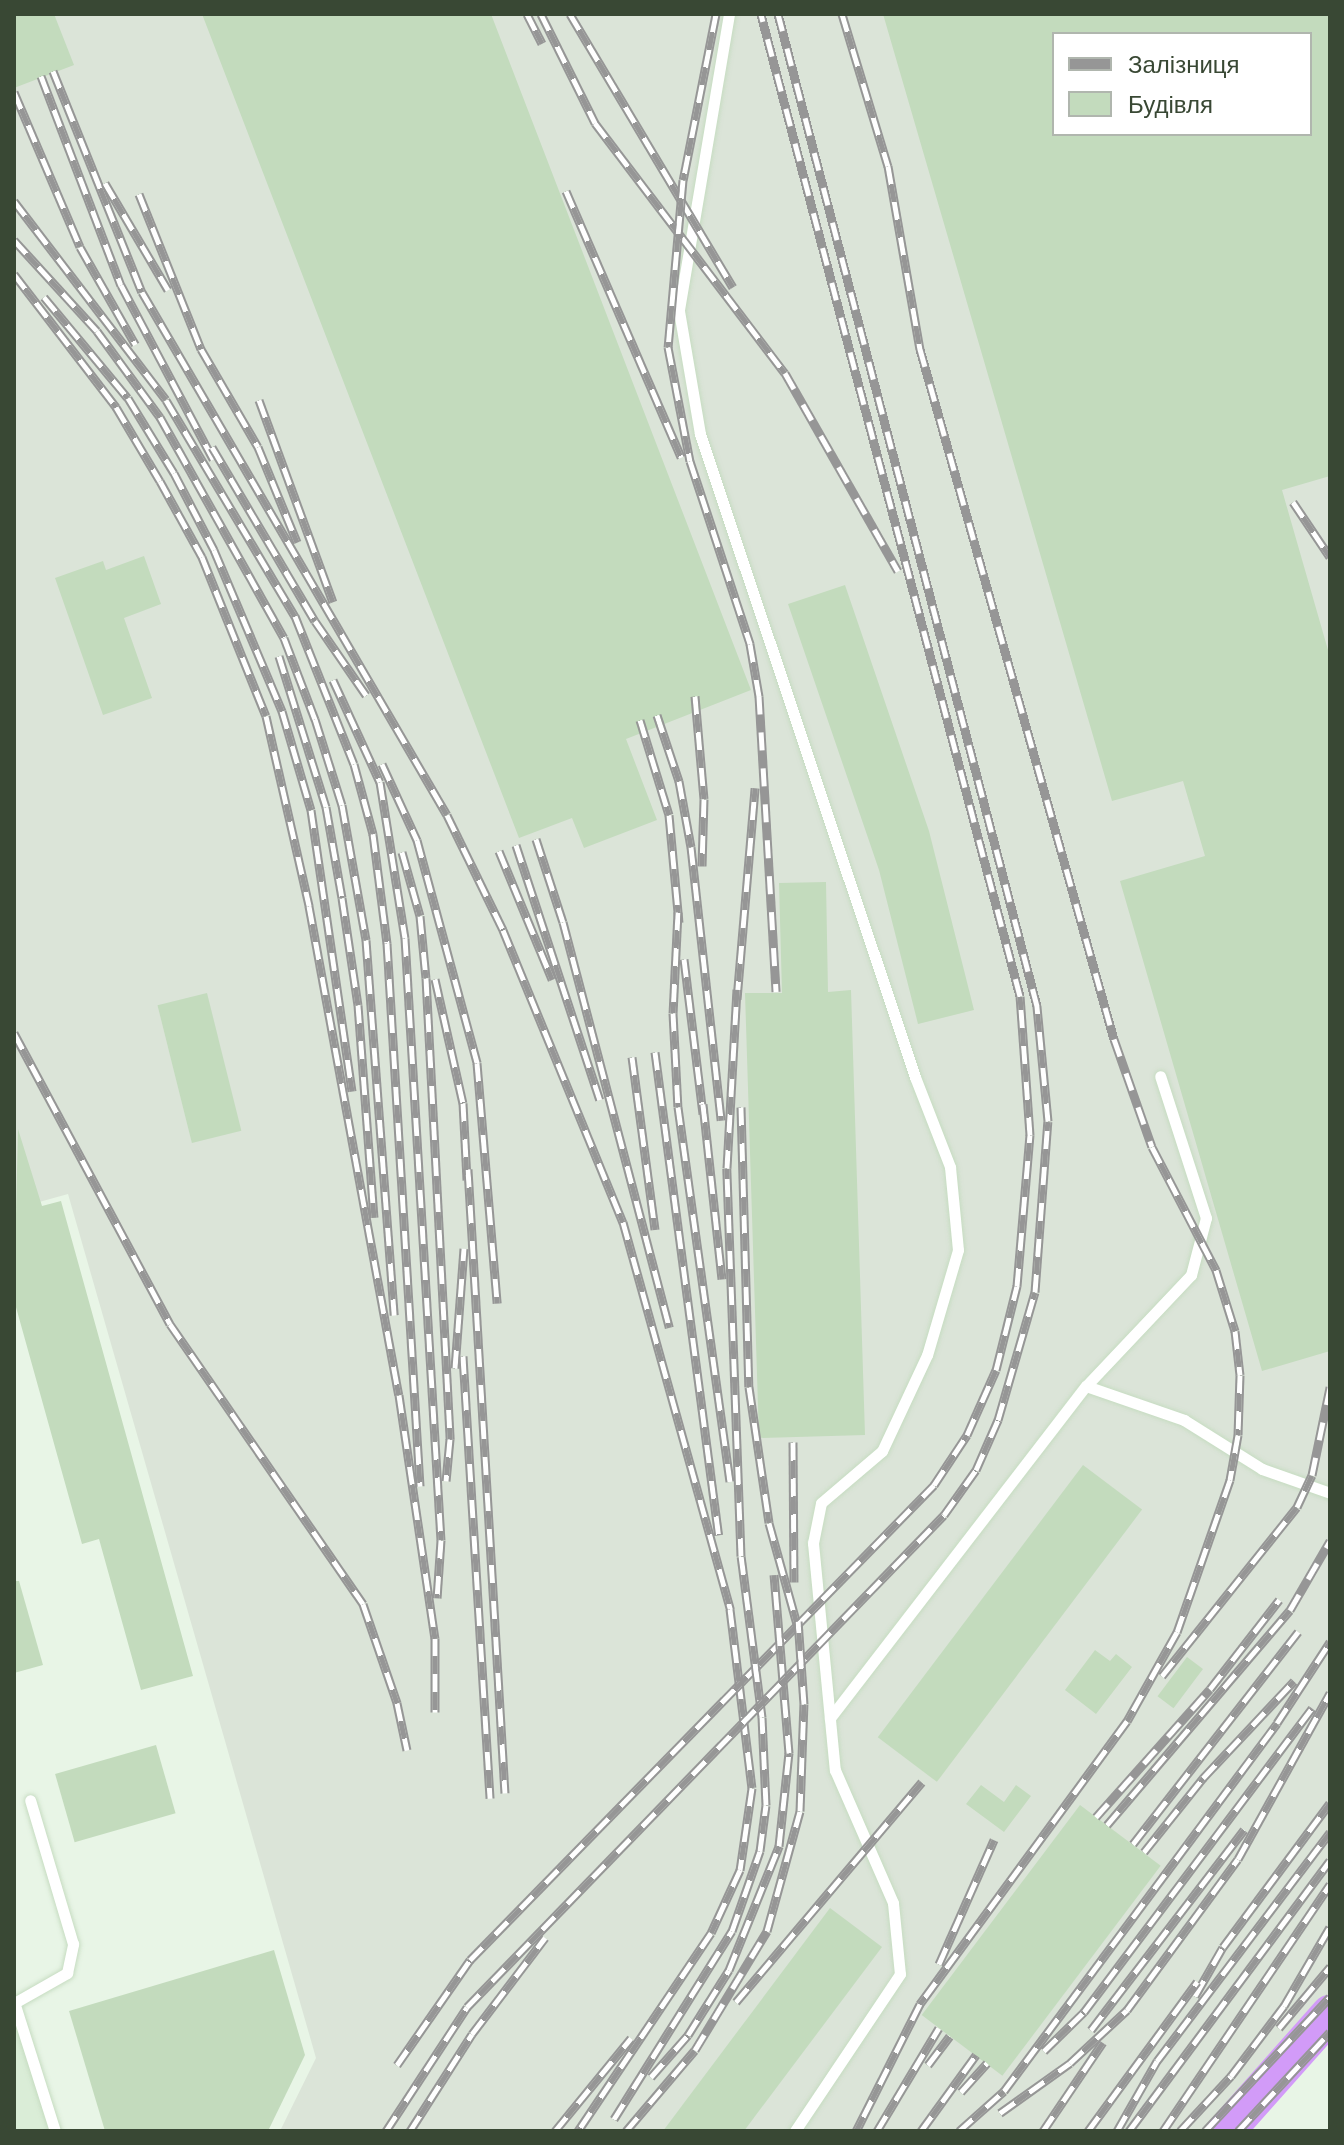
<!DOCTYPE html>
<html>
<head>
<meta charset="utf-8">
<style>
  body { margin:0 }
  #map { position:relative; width:1344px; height:2145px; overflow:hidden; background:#e8f5e6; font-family:"DM Sans",sans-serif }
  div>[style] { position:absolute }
  .residential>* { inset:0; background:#daedd7 }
  .industrial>* { inset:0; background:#dbe4d8 }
  .river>* { height:38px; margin:-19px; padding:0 19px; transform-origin:19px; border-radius:19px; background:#d29bf8 }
  .building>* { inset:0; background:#c3dbbd; transform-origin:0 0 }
  .roads { filter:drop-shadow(0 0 2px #c6dcc1) drop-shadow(0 0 2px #c6dcc1) }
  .service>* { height:11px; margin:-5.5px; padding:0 5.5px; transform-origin:5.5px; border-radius:5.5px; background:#fff }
  .rail>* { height:9px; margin-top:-4.5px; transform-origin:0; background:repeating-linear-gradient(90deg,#fff 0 18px,#969696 0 36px); box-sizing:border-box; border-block:2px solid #969696 }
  span { translate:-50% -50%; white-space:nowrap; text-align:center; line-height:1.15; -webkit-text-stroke:7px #fff; paint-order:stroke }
  .frame { position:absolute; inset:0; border:16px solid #394834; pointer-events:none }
  .legend { position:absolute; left:1052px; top:32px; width:260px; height:104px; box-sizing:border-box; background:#fff; border:2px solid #b0b6ae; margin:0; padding:10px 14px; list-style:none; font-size:24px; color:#394834 }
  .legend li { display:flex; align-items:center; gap:16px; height:40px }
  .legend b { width:40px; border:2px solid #b0b6ae }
</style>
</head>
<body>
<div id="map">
  <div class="residential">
    <i style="clip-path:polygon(14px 2013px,49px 2131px,14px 2131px)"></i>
  </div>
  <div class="industrial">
    <i style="clip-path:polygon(evenodd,14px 14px,1330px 14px,1330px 2032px,1245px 2131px,280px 2131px,316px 2058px,68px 1194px,14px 1209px,14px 14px,1054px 34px,1310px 34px,1310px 134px,1054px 134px,1054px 34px)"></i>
  </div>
  <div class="river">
    <i style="left:1226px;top:2131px;width:157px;rotate:-48.4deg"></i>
  </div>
  <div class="building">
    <i style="clip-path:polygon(14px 14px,54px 14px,74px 65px,14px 88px)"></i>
    <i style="clip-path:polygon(202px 14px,491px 14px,751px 690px,626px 739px,657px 820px,584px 848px,572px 818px,519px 838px)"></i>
    <i style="clip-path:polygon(evenodd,883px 14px,1330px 14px,1330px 476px,1282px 490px,1330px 657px,1330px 1351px,1262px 1371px,1120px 881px,1205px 856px,1183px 781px,1112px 801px,883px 14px,1054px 34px,1310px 34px,1310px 134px,1054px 134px,1054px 34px)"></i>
    <i style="clip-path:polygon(144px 556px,161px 604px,124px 618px,152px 698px,103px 715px,55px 578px,103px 561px,106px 570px)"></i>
    <i style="clip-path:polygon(845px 585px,929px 831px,974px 1010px,918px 1024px,879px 870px,788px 604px)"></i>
    <i style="clip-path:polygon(826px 882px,828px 992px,851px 990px,865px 1435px,759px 1438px,745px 993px,782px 993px,779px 883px)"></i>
    <i style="left:207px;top:993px;width:142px;height:51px;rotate:76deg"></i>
    <i style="clip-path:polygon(18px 1129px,42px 1206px,61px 1201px,193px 1676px,141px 1690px,99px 1539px,82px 1544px,14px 1300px)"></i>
    <i style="left:1083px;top:1465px;width:74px;height:341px;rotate:37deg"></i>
    <i style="clip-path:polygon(14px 1581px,19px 1581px,43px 1665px,14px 1673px)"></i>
    <i style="clip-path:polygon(1095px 1650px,1110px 1661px,1116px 1654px,1132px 1667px,1096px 1714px,1065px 1690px)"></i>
    <i style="left:1187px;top:1657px;width:20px;height:49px;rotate:37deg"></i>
    <i style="left:156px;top:1745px;width:71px;height:105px;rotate:74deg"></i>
    <i style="clip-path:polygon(981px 1785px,1004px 1802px,1016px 1785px,1031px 1796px,1004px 1832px,966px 1804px)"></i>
    <i style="left:1080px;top:1805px;width:101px;height:263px;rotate:37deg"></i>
    <i style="clip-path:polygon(830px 1908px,882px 1947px,744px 2131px,663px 2131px)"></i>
    <i style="clip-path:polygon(274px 1950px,305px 2055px,268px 2131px,105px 2131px,69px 2011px)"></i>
  </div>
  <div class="roads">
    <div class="service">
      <i style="left:729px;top:14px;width:301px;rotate:99.6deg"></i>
      <i style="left:679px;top:311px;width:125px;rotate:80.3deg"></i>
      <i style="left:700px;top:434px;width:678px;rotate:71.51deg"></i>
      <i style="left:915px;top:1077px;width:97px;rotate:68.7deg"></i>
      <i style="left:950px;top:1167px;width:83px;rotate:84.5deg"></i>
      <i style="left:958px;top:1250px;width:109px;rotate:106.4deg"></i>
      <i style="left:927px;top:1355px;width:106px;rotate:115.1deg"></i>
      <i style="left:882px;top:1451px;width:80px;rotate:139.6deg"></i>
      <i style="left:821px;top:1503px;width:41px;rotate:101.3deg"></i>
      <i style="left:813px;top:1543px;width:228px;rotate:84.5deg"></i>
      <i style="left:835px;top:1770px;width:145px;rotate:66.4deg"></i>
      <i style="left:893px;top:1903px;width:71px;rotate:84.4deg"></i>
      <i style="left:900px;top:1974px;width:189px;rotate:123.8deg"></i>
      <i style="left:1086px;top:1386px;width:104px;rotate:19.1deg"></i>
      <i style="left:1184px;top:1420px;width:92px;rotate:32.1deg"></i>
      <i style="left:1262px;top:1469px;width:72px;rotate:19.4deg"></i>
      <i style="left:830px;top:1718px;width:419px;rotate:-52.4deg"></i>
      <i style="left:1086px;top:1386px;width:153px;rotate:-46.6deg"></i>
      <i style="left:1191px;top:1275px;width:59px;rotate:-75.3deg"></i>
      <i style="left:1206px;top:1218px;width:149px;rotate:-107.9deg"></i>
      <i style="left:14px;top:2002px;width:135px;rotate:72.4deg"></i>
      <i style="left:16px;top:2002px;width:59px;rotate:-29.6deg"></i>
      <i style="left:67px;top:1973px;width:30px;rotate:-78deg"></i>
      <i style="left:73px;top:1944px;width:150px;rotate:-106.6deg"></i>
    </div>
  </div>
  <div class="rail">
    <i style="left:527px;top:14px;width:33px;rotate:63deg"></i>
    <i style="left:541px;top:14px;width:122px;rotate:63.6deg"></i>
    <i style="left:595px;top:123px;width:314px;rotate:52.8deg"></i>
    <i style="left:785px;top:373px;width:228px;rotate:60.3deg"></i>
    <i style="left:570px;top:14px;width:318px;rotate:59.2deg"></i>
    <i style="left:716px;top:14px;width:169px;rotate:101.2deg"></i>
    <i style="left:683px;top:180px;width:168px;rotate:95.1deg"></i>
    <i style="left:668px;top:347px;width:116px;rotate:79.1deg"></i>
    <i style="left:690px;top:461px;width:193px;rotate:71.8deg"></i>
    <i style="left:750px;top:644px;width:53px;rotate:80.2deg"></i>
    <i style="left:759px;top:696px;width:296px;rotate:86.7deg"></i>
    <i style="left:842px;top:14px;width:159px;rotate:73.2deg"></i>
    <i style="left:888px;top:166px;width:186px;rotate:80.1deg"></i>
    <i style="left:920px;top:349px;width:717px;rotate:74.3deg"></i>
    <i style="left:1114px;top:1039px;width:114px;rotate:70.6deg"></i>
    <i style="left:1152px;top:1147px;width:139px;rotate:62.5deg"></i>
    <i style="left:1216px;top:1270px;width:64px;rotate:72.7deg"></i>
    <i style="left:1235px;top:1331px;width:44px;rotate:83.5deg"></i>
    <i style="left:1240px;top:1375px;width:60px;rotate:91.9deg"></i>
    <i style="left:1238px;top:1435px;width:46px;rotate:100.1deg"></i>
    <i style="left:1230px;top:1480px;width:161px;rotate:109.2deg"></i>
    <i style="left:1177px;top:1632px;width:102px;rotate:119.3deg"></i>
    <i style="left:1127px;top:1721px;width:351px;rotate:126.2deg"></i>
    <i style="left:920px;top:2004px;width:142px;rotate:116.7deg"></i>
    <i style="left:53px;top:71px;width:238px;rotate:68.1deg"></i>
    <i style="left:142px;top:292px;width:605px;rotate:59.75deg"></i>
    <i style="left:447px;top:815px;width:128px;rotate:64deg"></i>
    <i style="left:503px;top:930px;width:316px;rotate:67.7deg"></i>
    <i style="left:623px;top:1222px;width:402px;rotate:74.5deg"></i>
    <i style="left:730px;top:1609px;width:180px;rotate:83deg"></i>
    <i style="left:752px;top:1788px;width:83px;rotate:98.3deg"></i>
    <i style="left:740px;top:1870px;width:69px;rotate:114.7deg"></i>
    <i style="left:711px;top:1933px;width:239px;rotate:123.9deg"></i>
    <i style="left:41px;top:76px;width:224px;rotate:69.1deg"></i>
    <i style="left:121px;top:285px;width:197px;rotate:62.1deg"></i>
    <i style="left:14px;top:92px;width:168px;rotate:66.9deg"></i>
    <i style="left:80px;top:247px;width:112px;rotate:60.4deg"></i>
    <i style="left:105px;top:183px;width:124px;rotate:59.5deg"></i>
    <i style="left:566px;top:191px;width:290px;rotate:66.6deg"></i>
    <i style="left:139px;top:194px;width:167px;rotate:68.2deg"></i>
    <i style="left:201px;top:349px;width:113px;rotate:59.8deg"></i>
    <i style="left:258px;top:447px;width:103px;rotate:67.7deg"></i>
    <i style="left:14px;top:201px;width:250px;rotate:52.6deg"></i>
    <i style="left:166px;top:400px;width:252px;rotate:59.2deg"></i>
    <i style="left:295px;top:616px;width:159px;rotate:68.3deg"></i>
    <i style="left:354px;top:764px;width:73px;rotate:74.8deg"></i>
    <i style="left:373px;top:834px;width:110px;rotate:82.7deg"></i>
    <i style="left:387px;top:943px;width:544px;rotate:86.52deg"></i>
    <i style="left:14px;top:240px;width:123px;rotate:47.6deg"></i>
    <i style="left:97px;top:331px;width:107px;rotate:53.8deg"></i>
    <i style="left:160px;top:417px;width:253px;rotate:60.7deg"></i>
    <i style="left:284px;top:638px;width:87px;rotate:69.1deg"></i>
    <i style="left:315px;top:719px;width:90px;rotate:72.6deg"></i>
    <i style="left:342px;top:805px;width:137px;rotate:79.9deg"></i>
    <i style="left:366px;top:940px;width:376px;rotate:85.7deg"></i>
    <i style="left:14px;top:274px;width:168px;rotate:52.5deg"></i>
    <i style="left:116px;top:407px;width:86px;rotate:59.3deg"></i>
    <i style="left:160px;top:481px;width:87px;rotate:61.1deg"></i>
    <i style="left:202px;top:557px;width:171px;rotate:68.1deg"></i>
    <i style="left:266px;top:716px;width:195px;rotate:77.2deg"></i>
    <i style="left:309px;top:906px;width:497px;rotate:79.6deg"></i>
    <i style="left:399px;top:1395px;width:246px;rotate:81.6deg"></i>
    <i style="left:435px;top:1638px;width:74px;rotate:90deg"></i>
    <i style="left:44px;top:297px;width:131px;rotate:50.3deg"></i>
    <i style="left:128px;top:398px;width:88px;rotate:58.5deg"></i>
    <i style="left:174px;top:473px;width:87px;rotate:62.5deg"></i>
    <i style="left:214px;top:550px;width:175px;rotate:67.1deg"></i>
    <i style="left:282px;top:711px;width:103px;rotate:73.7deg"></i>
    <i style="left:311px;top:810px;width:284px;rotate:81.7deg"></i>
    <i style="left:259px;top:400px;width:215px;rotate:69.9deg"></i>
    <i style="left:212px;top:447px;width:202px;rotate:59.4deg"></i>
    <i style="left:315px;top:621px;width:90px;rotate:55.4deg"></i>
    <i style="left:1293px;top:502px;width:66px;rotate:56.1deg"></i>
    <i style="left:279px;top:656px;width:158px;rotate:72.7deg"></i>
    <i style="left:326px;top:807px;width:92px;rotate:80deg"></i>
    <i style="left:342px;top:898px;width:108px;rotate:81.5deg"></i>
    <i style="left:358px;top:1005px;width:213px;rotate:85.7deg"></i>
    <i style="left:333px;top:680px;width:112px;rotate:65.3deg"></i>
    <i style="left:380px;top:782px;width:158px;rotate:80.9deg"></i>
    <i style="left:405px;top:938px;width:603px;rotate:86.58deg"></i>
    <i style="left:441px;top:1540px;width:58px;rotate:93.9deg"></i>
    <i style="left:695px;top:696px;width:103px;rotate:85deg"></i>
    <i style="left:704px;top:799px;width:67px;rotate:91.7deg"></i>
    <i style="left:657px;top:715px;width:70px;rotate:71.6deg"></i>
    <i style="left:679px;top:781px;width:67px;rotate:79.7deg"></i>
    <i style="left:691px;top:847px;width:275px;rotate:83.7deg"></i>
    <i style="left:640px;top:720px;width:99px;rotate:73deg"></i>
    <i style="left:669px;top:815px;width:108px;rotate:84.7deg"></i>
    <i style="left:382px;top:764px;width:84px;rotate:65.3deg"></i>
    <i style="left:417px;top:840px;width:231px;rotate:74.9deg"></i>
    <i style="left:477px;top:1063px;width:241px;rotate:85.2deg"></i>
    <i style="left:536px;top:839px;width:87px;rotate:72deg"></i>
    <i style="left:563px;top:922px;width:419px;rotate:75.3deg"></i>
    <i style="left:516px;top:845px;width:268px;rotate:71.8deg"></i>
    <i style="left:499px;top:851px;width:139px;rotate:67.5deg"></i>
    <i style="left:402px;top:852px;width:66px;rotate:74.3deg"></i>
    <i style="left:420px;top:916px;width:62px;rotate:84.5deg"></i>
    <i style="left:426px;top:978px;width:462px;rotate:87deg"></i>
    <i style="left:450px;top:1439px;width:42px;rotate:95.4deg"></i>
    <i style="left:678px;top:912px;width:101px;rotate:92.8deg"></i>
    <i style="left:673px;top:1013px;width:94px;rotate:87deg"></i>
    <i style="left:678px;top:1107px;width:378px;rotate:82.1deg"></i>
    <i style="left:684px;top:959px;width:156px;rotate:83deg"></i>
    <i style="left:435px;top:979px;width:127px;rotate:77.3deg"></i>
    <i style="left:463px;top:1103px;width:77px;rotate:87deg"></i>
    <i style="left:737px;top:999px;width:212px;rotate:-85.1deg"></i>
    <i style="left:14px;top:1033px;width:330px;rotate:61.8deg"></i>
    <i style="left:170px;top:1324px;width:340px;rotate:55.4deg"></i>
    <i style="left:363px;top:1604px;width:105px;rotate:71deg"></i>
    <i style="left:397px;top:1703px;width:48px;rotate:78deg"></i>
    <i style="left:655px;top:1052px;width:487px;rotate:82.5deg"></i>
    <i style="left:632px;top:1057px;width:174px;rotate:82.4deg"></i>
    <i style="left:703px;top:1104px;width:176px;rotate:83.8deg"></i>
    <i style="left:741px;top:1107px;width:280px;rotate:88.4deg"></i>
    <i style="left:749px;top:1387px;width:137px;rotate:81.6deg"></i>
    <i style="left:769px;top:1523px;width:112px;rotate:74.5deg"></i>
    <i style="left:468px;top:1169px;width:625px;rotate:86.61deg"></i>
    <i style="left:463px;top:1356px;width:443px;rotate:86.5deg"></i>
    <i style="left:455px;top:1368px;width:120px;rotate:-85.7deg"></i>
    <i style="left:793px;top:1442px;width:140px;rotate:89.6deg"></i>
    <i style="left:1162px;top:1676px;width:216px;rotate:-51.4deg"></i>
    <i style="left:1297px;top:1507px;width:35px;rotate:-65deg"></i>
    <i style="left:1312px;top:1475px;width:90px;rotate:-78.4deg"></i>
    <i style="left:1096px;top:1817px;width:171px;rotate:-48.3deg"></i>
    <i style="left:1210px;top:1689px;width:113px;rotate:-52.2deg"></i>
    <i style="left:1107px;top:1825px;width:282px;rotate:-49.6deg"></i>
    <i style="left:1290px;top:1610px;width:80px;rotate:-59.9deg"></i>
    <i style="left:1133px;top:1844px;width:269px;rotate:-52.1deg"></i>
    <i style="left:1144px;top:1852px;width:95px;rotate:-51.4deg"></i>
    <i style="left:1203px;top:1778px;width:133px;rotate:-46.8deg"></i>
    <i style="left:939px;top:1964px;width:136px;rotate:-66.1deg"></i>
    <i style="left:1195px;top:1996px;width:56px;rotate:-60.3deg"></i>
    <i style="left:1223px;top:1947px;width:179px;rotate:-53.4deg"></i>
    <i style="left:736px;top:2002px;width:288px;rotate:-49.8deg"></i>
    <i style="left:1279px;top:2028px;width:80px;rotate:-50.1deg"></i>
    <i style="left:1091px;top:2030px;width:252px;rotate:-52.6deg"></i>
    <i style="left:1044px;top:2051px;width:56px;rotate:-44.3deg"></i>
    <i style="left:1084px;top:2012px;width:380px;rotate:-53.1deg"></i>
    <i style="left:397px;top:2065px;width:128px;rotate:-55.2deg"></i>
    <i style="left:470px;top:1960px;width:664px;rotate:-45.67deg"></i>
    <i style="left:934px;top:1485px;width:60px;rotate:-56.6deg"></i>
    <i style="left:967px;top:1435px;width:71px;rotate:-66deg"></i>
    <i style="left:996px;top:1370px;width:87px;rotate:-76deg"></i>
    <i style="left:1017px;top:1286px;width:152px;rotate:-85.1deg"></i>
    <i style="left:1030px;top:1135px;width:139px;rotate:-94.1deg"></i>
    <i style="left:1020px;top:996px;width:1016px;rotate:-104.78deg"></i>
    <i style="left:928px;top:2065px;width:36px;rotate:-53deg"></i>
    <i style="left:651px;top:2077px;width:56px;rotate:-48.6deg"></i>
    <i style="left:688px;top:2035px;width:77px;rotate:-57.8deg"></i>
    <i style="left:729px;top:1970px;width:134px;rotate:-68deg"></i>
    <i style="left:779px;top:1846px;width:94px;rotate:-83.9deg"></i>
    <i style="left:789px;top:1753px;width:179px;rotate:-94.8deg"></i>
    <i style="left:961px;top:2092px;width:39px;rotate:-48deg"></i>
    <i style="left:1000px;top:2113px;width:86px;rotate:-35.5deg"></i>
    <i style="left:1070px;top:2063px;width:78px;rotate:-42.9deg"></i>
    <i style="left:1127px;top:2010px;width:187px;rotate:-53.7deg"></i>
    <i style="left:1238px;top:1859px;width:190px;rotate:-61deg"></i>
    <i style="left:614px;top:2119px;width:222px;rotate:-57.9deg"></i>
    <i style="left:732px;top:1931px;width:85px;rotate:-70.7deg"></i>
    <i style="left:760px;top:1851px;width:46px;rotate:-82.6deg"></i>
    <i style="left:766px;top:1805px;width:88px;rotate:-92.6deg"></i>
    <i style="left:762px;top:1717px;width:162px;rotate:-97.4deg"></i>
    <i style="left:741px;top:1556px;width:388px;rotate:-92.1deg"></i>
    <i style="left:727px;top:1168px;width:179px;rotate:-86.8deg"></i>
    <i style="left:386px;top:2131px;width:148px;rotate:-56.8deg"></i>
    <i style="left:467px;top:2007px;width:685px;rotate:-45.89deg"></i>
    <i style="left:944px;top:1515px;width:55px;rotate:-54.6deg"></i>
    <i style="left:976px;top:1470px;width:55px;rotate:-66.3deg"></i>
    <i style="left:998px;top:1420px;width:133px;rotate:-73.9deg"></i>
    <i style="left:1035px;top:1292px;width:171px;rotate:-85.7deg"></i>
    <i style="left:1048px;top:1121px;width:116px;rotate:-95.5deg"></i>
    <i style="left:1037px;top:1006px;width:1025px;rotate:-104.63deg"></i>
    <i style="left:410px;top:2131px;width:115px;rotate:-57.4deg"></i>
    <i style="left:472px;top:2034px;width:121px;rotate:-52.8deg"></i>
    <i style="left:555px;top:2131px;width:120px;rotate:-50.7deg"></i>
    <i style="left:626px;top:2131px;width:106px;rotate:-49.6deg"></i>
    <i style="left:695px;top:2050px;width:139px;rotate:-58.8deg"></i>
    <i style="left:767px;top:1931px;width:124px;rotate:-74.6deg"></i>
    <i style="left:800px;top:1811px;width:107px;rotate:-87.9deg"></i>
    <i style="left:804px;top:1704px;width:83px;rotate:-94.1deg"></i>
    <i style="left:877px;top:2131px;width:120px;rotate:-59deg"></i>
    <i style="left:921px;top:2131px;width:94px;rotate:-54.1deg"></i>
    <i style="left:959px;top:2131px;width:60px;rotate:-41.6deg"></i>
    <i style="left:1004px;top:2091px;width:458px;rotate:-53.4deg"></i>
    <i style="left:1277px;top:1723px;width:97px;rotate:-56.8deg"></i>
    <i style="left:1043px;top:2131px;width:107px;rotate:-56deg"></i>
    <i style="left:1088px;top:2131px;width:185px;rotate:-53.8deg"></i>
    <i style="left:1117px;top:2131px;width:81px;rotate:-60.3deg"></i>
    <i style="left:1157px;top:2061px;width:287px;rotate:-52.9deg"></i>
    <i style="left:1129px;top:2131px;width:337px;rotate:-53.4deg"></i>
    <i style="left:1163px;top:2131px;width:298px;rotate:-55.9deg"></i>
    <i style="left:1180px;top:2131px;width:75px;rotate:-47.2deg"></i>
    <i style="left:1231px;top:2076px;width:88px;rotate:-52.9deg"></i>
    <i style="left:1284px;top:2006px;width:91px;rotate:-59.8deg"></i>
    <i style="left:1205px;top:2131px;width:183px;rotate:-47deg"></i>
    <i style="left:1238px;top:2131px;width:135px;rotate:-47.1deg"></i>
  </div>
  <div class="frame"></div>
  <ul class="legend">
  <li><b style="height:10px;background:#969696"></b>Залізниця</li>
  <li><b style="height:22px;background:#c3dbbd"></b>Будівля</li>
  </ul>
</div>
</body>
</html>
